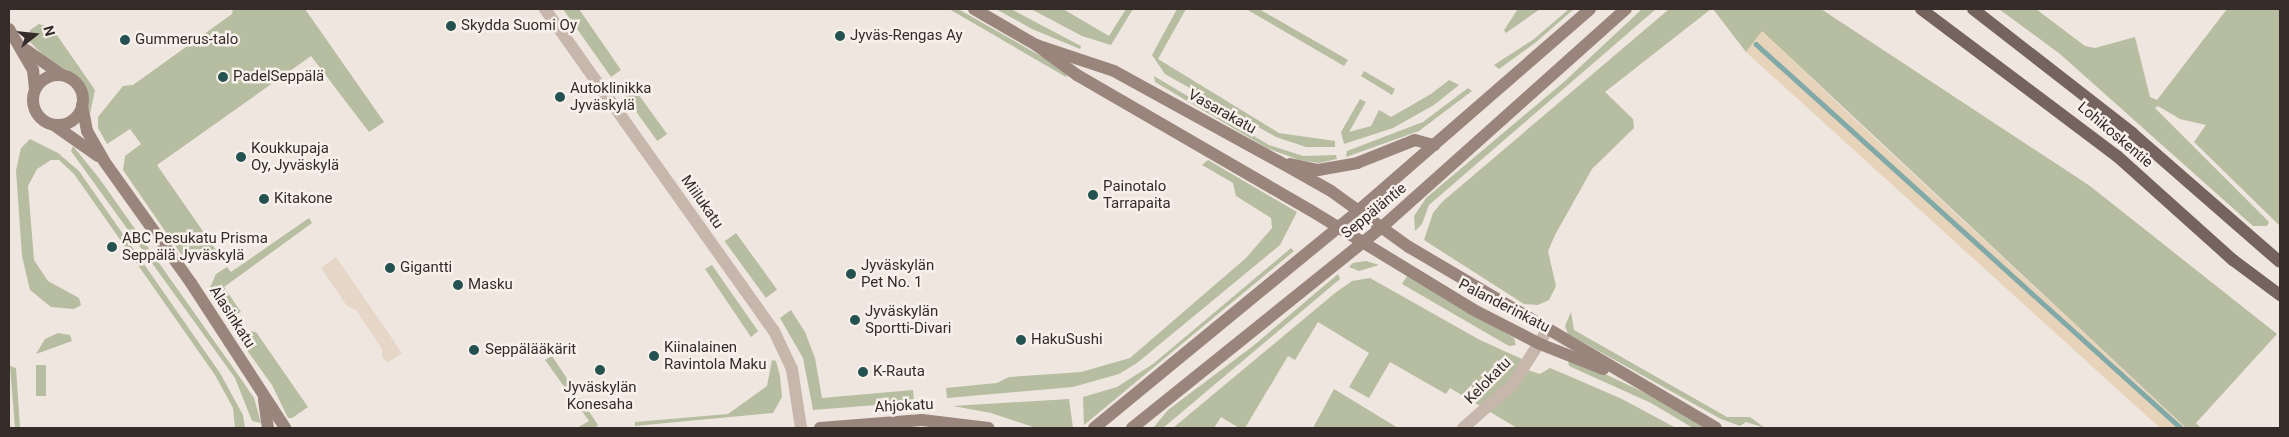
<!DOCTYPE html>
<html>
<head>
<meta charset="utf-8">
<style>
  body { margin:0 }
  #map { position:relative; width:2289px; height:437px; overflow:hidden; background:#efe6df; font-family:Roboto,sans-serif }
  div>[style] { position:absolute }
  .green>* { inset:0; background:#b6bda0; transform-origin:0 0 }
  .sand>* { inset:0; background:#e6d3ba }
  .plaza>* { inset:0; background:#e5d6c8 }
  .stream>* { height:4.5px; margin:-2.25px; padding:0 2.25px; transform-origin:2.25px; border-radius:2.25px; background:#81a9a7 }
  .street>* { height:12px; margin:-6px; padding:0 6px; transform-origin:6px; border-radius:6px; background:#c6b6ac }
  .secondary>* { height:12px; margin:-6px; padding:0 6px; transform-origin:6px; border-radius:6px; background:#9a857d }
  .secondary>.ring { margin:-6px; padding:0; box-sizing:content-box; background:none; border:12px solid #9a857d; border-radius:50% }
  .primary>* { height:12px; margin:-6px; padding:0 6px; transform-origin:6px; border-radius:6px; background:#75635d }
  .dots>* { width:14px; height:14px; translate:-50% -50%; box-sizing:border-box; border:2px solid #f8f0ea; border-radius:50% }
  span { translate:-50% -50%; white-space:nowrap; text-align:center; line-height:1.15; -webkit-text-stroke:5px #f8f0ea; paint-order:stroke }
  .poi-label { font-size:15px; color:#352c2a }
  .left { translate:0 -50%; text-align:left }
  .street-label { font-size:15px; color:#352c2a }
  .frame { position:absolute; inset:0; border:10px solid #352c2a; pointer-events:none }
  .north { position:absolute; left:10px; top:10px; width:50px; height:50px; -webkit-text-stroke:4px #f8f0ea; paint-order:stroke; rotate:74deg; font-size:14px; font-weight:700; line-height:20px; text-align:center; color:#352c2a }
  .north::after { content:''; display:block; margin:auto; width:18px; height:22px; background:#352c2a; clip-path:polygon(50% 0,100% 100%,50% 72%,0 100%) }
</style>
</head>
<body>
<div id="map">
  <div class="green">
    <i style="clip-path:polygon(233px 9px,305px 9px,384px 122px,369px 132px,311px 56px,157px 165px,216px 250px,192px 261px,183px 257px,123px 170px,125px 156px,141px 144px,130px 129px,107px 144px,98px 128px,98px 117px,123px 86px,133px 85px,232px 14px)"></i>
    <i style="clip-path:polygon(563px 9px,579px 9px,621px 70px,611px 77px)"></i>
    <i style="clip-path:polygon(949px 9px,958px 9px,1069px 72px,1066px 77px)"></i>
    <i style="clip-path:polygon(996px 9px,1011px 9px,1081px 46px,1080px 49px,1032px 29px)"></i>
    <i style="clip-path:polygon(1031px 9px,1063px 9px,1109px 36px,1126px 9px,1133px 9px,1111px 45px,1082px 36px)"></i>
    <i style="clip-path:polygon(1177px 9px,1186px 9px,1158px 59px,1279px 133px,1335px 141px,1335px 147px,1306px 147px,1276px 137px,1165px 74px,1152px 55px)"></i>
    <i style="clip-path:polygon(1246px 9px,1259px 9px,1348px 60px,1344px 66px)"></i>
    <i style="clip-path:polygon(1518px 9px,1540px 9px,1506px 33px,1504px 30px)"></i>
    <i style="clip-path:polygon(1569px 9px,1574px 9px,1535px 43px,1499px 69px,1494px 65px,1534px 39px)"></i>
    <i style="clip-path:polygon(1642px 9px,1656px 9px,1429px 205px,1422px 224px,1415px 231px,1414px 216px,1426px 198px,1565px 81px)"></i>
    <i style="clip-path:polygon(1711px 9px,1605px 92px,1633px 119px,1634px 128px,1592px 169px,1555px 235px,1548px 251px,1556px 286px,1549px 300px,1538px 305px,1524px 304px,1424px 240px,1433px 213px,1442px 202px,1668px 10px)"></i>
    <i style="clip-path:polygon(1713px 9px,1821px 9px,2090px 186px,2277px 334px,2196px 423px,2201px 428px,2186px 428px,1763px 32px,1746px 52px)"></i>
    <i style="clip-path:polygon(1999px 9px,2036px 9px,2085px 46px,2095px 48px,2135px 37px,2150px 97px,2157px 100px,2227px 9px,2280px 9px,2280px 226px,2194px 142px,2206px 125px,2180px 119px,2158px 106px,2155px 108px,2269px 222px,2267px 226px,2253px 226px,2060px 54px)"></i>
    <i style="clip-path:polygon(39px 24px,52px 28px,95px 90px,90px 114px,85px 87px,79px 78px,51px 63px,30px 42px,30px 30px)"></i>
    <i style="clip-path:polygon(1364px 71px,1395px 89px,1392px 95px,1361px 76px)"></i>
    <i style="clip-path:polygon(1154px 76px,1269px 145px,1303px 156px,1336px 155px,1337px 159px,1319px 163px,1299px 160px,1267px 148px,1155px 82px)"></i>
    <i style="clip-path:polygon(1449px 80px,1459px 85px,1434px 105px,1393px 128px,1344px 144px,1341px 132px,1360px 99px,1366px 102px,1349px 132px,1371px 126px,1379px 110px,1391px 117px,1431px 94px)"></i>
    <i style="left:633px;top:87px;width:58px;height:12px;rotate:54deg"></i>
    <i style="clip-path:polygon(1468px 88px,1472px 91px,1419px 131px,1346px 157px,1347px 151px,1423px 122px)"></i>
    <i style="clip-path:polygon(30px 139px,58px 153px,79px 171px,220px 373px,243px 415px,245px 428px,235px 428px,233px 408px,215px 375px,74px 174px,59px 160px,51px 160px,37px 169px,28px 186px,34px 260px,48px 281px,79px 298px,81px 305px,74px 309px,51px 307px,30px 290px,22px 256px,16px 170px,21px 148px)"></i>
    <i style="clip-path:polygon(73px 146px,99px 178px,241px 379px,254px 398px,261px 423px,252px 421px,235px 378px,71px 151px)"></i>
    <i style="clip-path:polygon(1208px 160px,1297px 212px,1280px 245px,1137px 363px,1119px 374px,1073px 387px,947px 398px,946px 388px,997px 383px,1009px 377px,1081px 372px,1130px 358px,1246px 258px,1272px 228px,1271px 218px,1236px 196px,1233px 183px,1202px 165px)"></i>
    <i style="clip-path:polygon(309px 218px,312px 223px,224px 287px,241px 312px,228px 318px,222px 313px,209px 290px,216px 274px,227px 267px,231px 272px)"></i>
    <i style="left:736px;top:233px;width:70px;height:14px;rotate:54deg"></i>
    <i style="clip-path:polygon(1291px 248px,1294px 251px,1084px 425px,1083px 397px,1117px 387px,1153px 364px)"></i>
    <i style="clip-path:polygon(1366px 261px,1379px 265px,1359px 271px,1349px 267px,1353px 263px)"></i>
    <i style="clip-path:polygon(712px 265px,758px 331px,751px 337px,705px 269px)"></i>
    <i style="clip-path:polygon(1338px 274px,1340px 279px,1163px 428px,1153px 428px,1168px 410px,1253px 346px)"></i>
    <i style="clip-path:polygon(1407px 276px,1514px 338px,1516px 345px,1509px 346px,1402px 284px)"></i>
    <i style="clip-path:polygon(1370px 278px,1480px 340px,1522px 359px,1518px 367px,1540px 374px,1550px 368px,1562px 373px,1622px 399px,1676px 428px,1517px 428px,1450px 388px,1446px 394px,1390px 362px,1369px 398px,1349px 387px,1369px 353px,1318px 322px,1295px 360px,1288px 356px,1245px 428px,1239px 428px,1221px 417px,1214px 428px,1173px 428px,1335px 293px,1352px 281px)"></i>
    <i style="clip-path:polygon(791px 310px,805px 332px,815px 358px,822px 398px,913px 390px,914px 402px,813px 410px,803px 358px,780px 318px)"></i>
    <i style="clip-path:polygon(1571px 312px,1574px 330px,1727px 417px,1750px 417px,1765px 428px,1746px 422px,1740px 426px,1721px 419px,1568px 334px,1565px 326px)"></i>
    <i style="clip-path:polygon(248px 331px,256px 332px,308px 407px,292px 418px,288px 418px,272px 385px,244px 346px,244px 334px)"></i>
    <i style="clip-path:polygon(58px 333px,70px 335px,72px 341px,36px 354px,45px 339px)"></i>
    <i style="clip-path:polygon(552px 356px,598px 425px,595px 428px,577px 428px,589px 421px,545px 360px)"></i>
    <i style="clip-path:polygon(772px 360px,776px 361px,780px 376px,782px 397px,773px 413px,635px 426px,635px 422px,728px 414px,767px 386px)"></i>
    <i style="clip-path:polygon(1568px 360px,1588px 366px,1658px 399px,1706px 428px,1693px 428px,1651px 403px,1569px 366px)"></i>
    <i style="left:36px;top:365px;width:10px;height:31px"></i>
    <i style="clip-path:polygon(10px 366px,16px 368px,20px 428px,15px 428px)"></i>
    <i style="clip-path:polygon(1334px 389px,1398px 428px,1313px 428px)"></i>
    <i style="clip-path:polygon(1069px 399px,1073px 428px,1036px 428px,991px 413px,953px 406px)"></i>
  </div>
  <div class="sand">
    <i style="clip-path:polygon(1762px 31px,1866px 130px,2186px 428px,2160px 428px,1746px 52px)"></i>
  </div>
  <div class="plaza">
    <i style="clip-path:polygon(336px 257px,402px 353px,387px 363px,382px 356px,382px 349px,356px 310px,347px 306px,321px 268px)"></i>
  </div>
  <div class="stream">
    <i style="left:1756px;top:44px;width:573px;rotate:42.1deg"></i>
  </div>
  <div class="street">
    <i style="left:545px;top:9px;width:395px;rotate:54.6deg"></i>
    <i style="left:774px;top:331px;width:42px;rotate:64.7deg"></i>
    <i style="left:792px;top:369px;width:60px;rotate:81.3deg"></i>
    <i style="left:1463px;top:428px;width:67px;rotate:-41.3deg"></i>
    <i style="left:1513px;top:384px;width:65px;rotate:-57.5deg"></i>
  </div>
  <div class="secondary">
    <i style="left:974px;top:9px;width:72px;rotate:30.1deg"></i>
    <i style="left:1036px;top:45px;width:51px;rotate:36.2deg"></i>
    <i style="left:1077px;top:75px;width:269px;rotate:30.1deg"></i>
    <i style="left:1310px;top:210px;width:190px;rotate:31.4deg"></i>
    <i style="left:1472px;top:309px;width:76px;rotate:27.2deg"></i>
    <i style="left:1540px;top:344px;width:68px;rotate:21.6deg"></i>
    <i style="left:9px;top:29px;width:48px;rotate:59.7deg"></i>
    <i style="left:33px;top:70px;width:19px;rotate:84deg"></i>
    <i style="left:1036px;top:45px;width:82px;rotate:18.4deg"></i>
    <i style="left:1114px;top:71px;width:187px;rotate:28.8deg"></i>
    <i style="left:1278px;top:161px;width:61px;rotate:29.5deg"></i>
    <i style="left:1331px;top:191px;width:96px;rotate:35.7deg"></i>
    <i style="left:1409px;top:247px;width:356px;rotate:30.5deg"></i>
    <i style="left:26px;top:50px;width:44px;rotate:34.8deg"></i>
    <i class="ring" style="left:33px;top:75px;width:38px;height:38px"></i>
    <i style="left:82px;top:105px;width:26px;rotate:79deg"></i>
    <i style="left:87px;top:131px;width:34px;rotate:60deg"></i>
    <i style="left:104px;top:161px;width:150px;rotate:54.5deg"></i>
    <i style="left:191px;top:283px;width:173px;rotate:57deg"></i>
    <i style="left:54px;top:125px;width:54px;rotate:35.2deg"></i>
    <i style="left:1290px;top:164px;width:29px;rotate:12deg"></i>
    <i style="left:1318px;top:170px;width:40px;rotate:-10deg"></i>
    <i style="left:1357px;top:163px;width:62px;rotate:-21.6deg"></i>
    <i style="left:1415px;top:140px;width:20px;rotate:15deg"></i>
    <i style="left:264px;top:400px;width:28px;rotate:82deg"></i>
    <i style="left:820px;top:428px;width:102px;rotate:-4.5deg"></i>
    <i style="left:922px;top:420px;width:67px;rotate:6.8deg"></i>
    <i style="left:1094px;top:428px;width:343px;rotate:-39.4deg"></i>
    <i style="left:1359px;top:210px;width:306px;rotate:-41deg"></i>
    <i style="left:1132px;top:428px;width:321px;rotate:-38.8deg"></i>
    <i style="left:1382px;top:227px;width:327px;rotate:-41.8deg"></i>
  </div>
  <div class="primary">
    <i style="left:1921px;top:9px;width:245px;rotate:36.9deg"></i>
    <i style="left:2117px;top:156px;width:156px;rotate:41.9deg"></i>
    <i style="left:2233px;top:260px;width:59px;rotate:36.7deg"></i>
    <i style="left:1973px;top:9px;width:202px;rotate:37.9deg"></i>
    <i style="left:2132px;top:133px;width:196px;rotate:41.1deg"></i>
  </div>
  <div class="dots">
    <i style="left:451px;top:26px;background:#245251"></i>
    <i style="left:840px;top:36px;background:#245251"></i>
    <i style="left:125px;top:40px;background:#245251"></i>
    <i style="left:223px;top:77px;background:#245251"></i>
    <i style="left:560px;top:97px;background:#245251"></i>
    <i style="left:241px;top:157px;background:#245251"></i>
    <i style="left:1093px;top:195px;background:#245251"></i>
    <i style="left:264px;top:199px;background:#245251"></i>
    <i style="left:112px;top:247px;background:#245251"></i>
    <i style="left:390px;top:268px;background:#245251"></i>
    <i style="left:851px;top:274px;background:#245251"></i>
    <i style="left:458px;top:285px;background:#245251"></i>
    <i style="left:855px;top:320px;background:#245251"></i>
    <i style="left:1021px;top:340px;background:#245251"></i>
    <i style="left:474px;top:350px;background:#245251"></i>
    <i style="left:654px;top:356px;background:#245251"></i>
    <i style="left:600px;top:370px;background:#245251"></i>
    <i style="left:863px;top:372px;background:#245251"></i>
  </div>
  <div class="poi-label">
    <span class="left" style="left:461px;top:26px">Skydda Suomi Oy</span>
    <span class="left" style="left:850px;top:36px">Jyväs-Rengas Ay</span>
    <span class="left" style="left:135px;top:40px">Gummerus-talo</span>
    <span class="left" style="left:233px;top:77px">PadelSeppälä</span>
    <span class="left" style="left:570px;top:97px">Autoklinikka<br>Jyväskylä</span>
    <span class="left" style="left:251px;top:157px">Koukkupaja<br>Oy, Jyväskylä</span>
    <span class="left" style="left:1103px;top:195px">Painotalo<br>Tarrapaita</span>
    <span class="left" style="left:274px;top:199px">Kitakone</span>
    <span class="left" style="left:122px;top:247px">ABC Pesukatu Prisma<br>Seppälä Jyväskylä</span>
    <span class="left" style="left:861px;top:274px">Jyväskylän<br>Pet No. 1</span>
    <span class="left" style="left:400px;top:268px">Gigantti</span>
    <span class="left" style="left:468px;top:285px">Masku</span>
    <span class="left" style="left:865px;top:320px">Jyväskylän<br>Sportti-Divari</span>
    <span class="left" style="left:1031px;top:340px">HakuSushi</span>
    <span class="left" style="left:664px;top:356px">Kiinalainen<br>Ravintola Maku</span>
    <span class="left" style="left:485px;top:350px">Seppälääkärit</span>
    <span class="left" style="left:873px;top:372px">K-Rauta</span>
    <span style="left:600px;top:396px">Jyväskylän<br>Konesaha</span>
  </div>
  <div class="street-label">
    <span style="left:1222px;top:112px;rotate:29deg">Vasarakatu</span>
    <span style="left:2115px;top:135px;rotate:40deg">Lohikoskentie</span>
    <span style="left:702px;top:202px;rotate:55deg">Miilukatu</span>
    <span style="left:1374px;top:211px;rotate:-39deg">Seppäläntie</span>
    <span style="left:1504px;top:306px;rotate:27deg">Palanderinkatu</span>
    <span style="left:232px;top:317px;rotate:57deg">Alasinkatu</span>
    <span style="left:1488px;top:381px;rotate:-45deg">Kelokatu</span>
    <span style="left:904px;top:406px;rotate:-3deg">Ahjokatu</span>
  </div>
  <div class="frame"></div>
  <div class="north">N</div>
</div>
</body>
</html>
